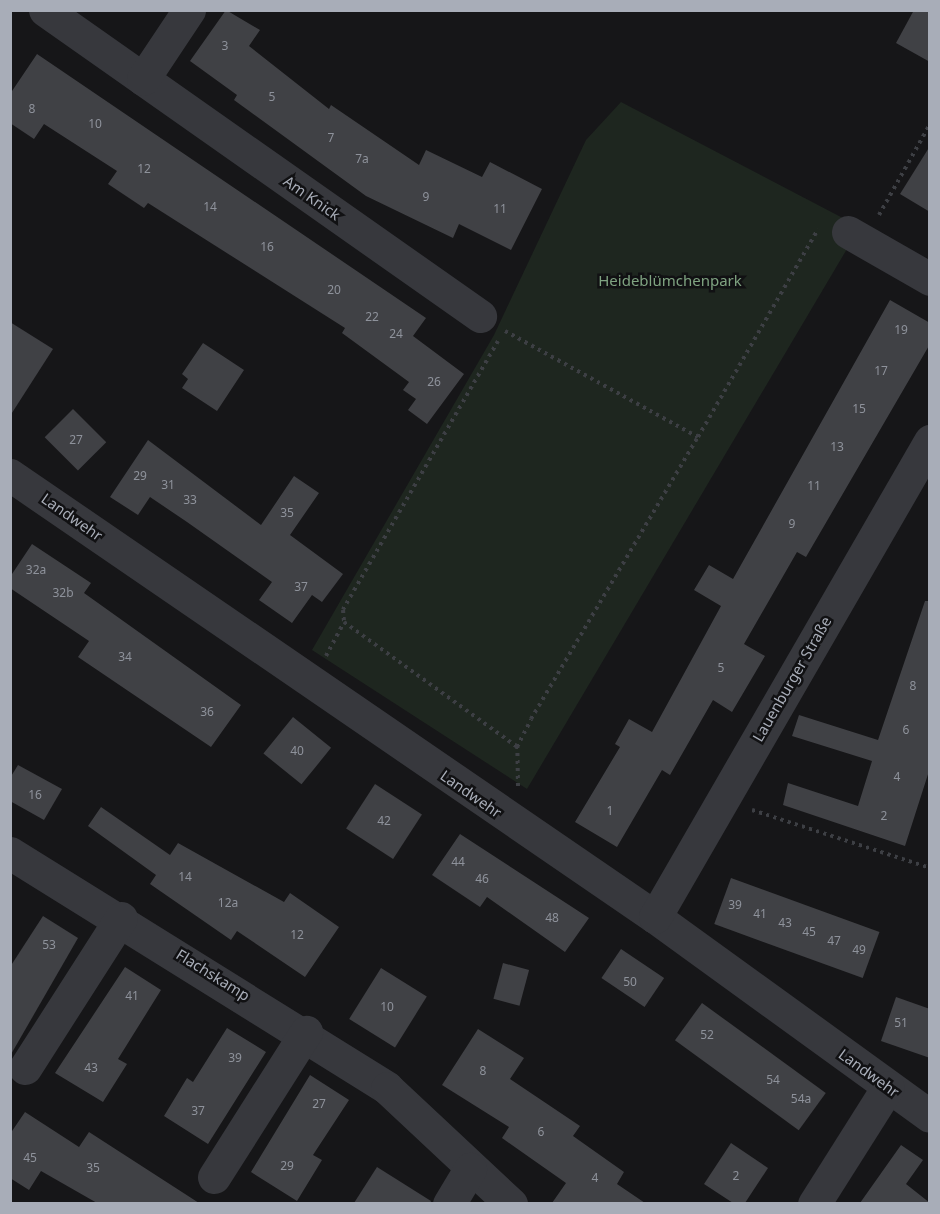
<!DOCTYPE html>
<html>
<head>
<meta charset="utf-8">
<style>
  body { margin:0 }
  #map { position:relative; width:940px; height:1214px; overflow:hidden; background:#161618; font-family:"Noto Sans",sans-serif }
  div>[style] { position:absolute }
  .green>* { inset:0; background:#1e261f }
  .building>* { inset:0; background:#404145; transform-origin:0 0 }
  .path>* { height:4px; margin-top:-2px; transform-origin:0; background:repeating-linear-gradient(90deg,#3d3f44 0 3px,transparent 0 7.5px) }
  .minor>* { height:33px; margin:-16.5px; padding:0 16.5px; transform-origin:16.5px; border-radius:16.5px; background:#37383d }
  span { translate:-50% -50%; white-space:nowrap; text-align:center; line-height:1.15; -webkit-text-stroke:5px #111113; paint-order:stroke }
  .number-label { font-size:12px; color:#8e929b }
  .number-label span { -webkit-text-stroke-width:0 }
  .street-label { font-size:15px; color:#a8adb8 }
  .park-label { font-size:15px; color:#7fa381 }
  .frame { position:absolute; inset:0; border:12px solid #a8adb8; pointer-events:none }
</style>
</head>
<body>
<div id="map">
  <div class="green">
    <i style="clip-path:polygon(621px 102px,860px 227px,527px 789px,312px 650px,494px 335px,586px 140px)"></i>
  </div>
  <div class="building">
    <i style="clip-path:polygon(226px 10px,260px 30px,249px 46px,329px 109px,331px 105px,419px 165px,426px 150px,482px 177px,490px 162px,542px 189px,511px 250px,459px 224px,453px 238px,366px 196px,234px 100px,237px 95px,190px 61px)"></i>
    <i style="clip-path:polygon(914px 10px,930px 10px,930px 62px,896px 43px)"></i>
    <i style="clip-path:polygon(37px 54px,426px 318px,413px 336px,464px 374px,427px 424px,408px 410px,416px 399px,403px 390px,409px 382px,342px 333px,345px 328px,148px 203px,144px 208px,108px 184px,117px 171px,44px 124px,34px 139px,10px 123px,10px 94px)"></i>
    <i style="clip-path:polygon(930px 146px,930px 212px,900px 194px)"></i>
    <i style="clip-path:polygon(890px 300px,930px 323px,930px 344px,806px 557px,797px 552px,744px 644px,765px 656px,732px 712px,713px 700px,670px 775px,662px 770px,617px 847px,575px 822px,620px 747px,615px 744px,629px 719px,652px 732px,721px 606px,694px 590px,709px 565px,733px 579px)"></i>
    <i style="clip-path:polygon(10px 322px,53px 349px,10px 416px)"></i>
    <i style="clip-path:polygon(203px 343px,244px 370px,217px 411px,182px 388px,188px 379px,182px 374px)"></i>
    <i style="left:73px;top:409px;width:47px;height:40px;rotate:45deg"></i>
    <i style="clip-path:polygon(148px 440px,261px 525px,294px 476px,319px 493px,290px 535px,343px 574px,322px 602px,312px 595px,292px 623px,259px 600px,272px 582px,187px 522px,150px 497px,138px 515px,110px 497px)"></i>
    <i style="clip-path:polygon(32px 544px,91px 583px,84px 593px,241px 705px,211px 747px,78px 657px,89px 641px,10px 588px,10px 577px)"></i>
    <i style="clip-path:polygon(925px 601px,930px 601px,930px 768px,905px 846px,783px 805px,788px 783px,858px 806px,872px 761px,792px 736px,799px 715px,878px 740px)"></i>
    <i style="left:293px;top:717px;width:49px;height:47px;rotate:39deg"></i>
    <i style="clip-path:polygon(18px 765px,62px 789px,44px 820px,10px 801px,10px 778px)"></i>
    <i style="left:375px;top:784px;width:56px;height:53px;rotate:33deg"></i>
    <i style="clip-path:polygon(101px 807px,170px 855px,178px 843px,284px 902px,290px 893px,339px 927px,305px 977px,237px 931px,231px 940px,150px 884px,156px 875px,88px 826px)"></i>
    <i style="clip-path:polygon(460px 834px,589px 918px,565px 952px,487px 897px,480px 907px,432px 875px)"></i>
    <i style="left:731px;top:878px;width:158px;height:49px;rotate:20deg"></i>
    <i style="clip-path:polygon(43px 916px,78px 938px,10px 1056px,10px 967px)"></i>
    <i style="left:621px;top:949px;width:52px;height:35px;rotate:34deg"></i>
    <i style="left:503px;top:963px;width:27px;height:37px;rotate:15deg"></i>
    <i style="clip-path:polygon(125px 967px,161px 990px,118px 1059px,127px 1064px,103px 1102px,55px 1073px)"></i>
    <i style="left:381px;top:968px;width:54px;height:60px;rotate:32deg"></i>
    <i style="clip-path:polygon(896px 997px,930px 1009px,930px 1058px,881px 1041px)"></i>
    <i style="left:702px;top:1003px;width:153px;height:46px;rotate:36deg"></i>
    <i style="clip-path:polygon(227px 1028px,266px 1052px,208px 1144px,164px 1116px,187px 1078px,193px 1082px)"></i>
    <i style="clip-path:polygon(478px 1029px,524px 1058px,510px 1079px,580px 1126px,573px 1136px,624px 1172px,617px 1184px,645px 1203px,552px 1203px,566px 1183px,502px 1138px,509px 1127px,442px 1085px)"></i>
    <i style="clip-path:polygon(310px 1075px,349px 1100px,313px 1155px,322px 1160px,297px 1201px,251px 1172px)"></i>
    <i style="clip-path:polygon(25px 1112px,79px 1147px,89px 1132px,199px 1203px,97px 1203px,41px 1171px,29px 1190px,10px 1178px,10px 1134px)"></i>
    <i style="clip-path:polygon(731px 1143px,768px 1168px,745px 1203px,733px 1203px,704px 1184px)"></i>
    <i style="clip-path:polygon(901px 1145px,923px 1160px,906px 1184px,930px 1203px,860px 1203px)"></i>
    <i style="clip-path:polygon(377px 1167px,431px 1201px,430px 1203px,354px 1203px)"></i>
  </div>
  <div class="path">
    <i style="left:879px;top:215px;width:104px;rotate:-60.7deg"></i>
    <i style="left:505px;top:331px;width:220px;rotate:28.8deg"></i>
    <i style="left:698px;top:437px;width:240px;rotate:-60deg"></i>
    <i style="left:498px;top:341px;width:310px;rotate:120deg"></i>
    <i style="left:343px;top:610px;width:12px;rotate:85deg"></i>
    <i style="left:344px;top:622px;width:213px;rotate:35.8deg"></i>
    <i style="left:326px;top:656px;width:38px;rotate:-62deg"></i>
    <i style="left:518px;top:786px;width:39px;rotate:-91deg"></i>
    <i style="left:517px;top:747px;width:31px;rotate:-63deg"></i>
    <i style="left:531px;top:719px;width:328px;rotate:-59.4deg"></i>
    <i style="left:752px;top:810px;width:187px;rotate:18deg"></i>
  </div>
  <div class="minor">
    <i style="left:45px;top:10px;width:532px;rotate:35.12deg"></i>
    <i style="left:143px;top:79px;width:83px;rotate:-56.3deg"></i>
    <i style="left:848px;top:232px;width:95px;rotate:29.8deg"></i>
    <i style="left:10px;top:475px;width:782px;rotate:34.42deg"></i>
    <i style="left:655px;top:917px;width:339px;rotate:35.9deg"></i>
    <i style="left:10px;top:853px;width:444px;rotate:31.9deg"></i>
    <i style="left:387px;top:1088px;width:170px;rotate:43.1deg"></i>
    <i style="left:655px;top:917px;width:550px;rotate:-59.98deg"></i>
    <i style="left:25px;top:1068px;width:178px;rotate:-57.4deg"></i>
    <i style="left:214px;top:1177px;width:172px;rotate:-57.6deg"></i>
    <i style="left:449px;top:1204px;width:41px;rotate:-59deg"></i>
    <i style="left:814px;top:1204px;width:138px;rotate:-57.7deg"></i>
  </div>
  <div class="number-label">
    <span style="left:225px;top:46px">3</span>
    <span style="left:272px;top:97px">5</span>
    <span style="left:32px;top:109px">8</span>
    <span style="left:95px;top:124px">10</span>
    <span style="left:331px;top:138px">7</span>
    <span style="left:362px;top:159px">7a</span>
    <span style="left:144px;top:169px">12</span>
    <span style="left:426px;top:197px">9</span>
    <span style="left:210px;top:207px">14</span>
    <span style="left:500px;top:209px">11</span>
    <span style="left:267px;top:247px">16</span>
    <span style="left:334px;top:290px">20</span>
    <span style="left:372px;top:317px">22</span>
    <span style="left:901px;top:330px">19</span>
    <span style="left:396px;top:334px">24</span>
    <span style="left:881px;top:371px">17</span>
    <span style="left:434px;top:382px">26</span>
    <span style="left:859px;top:409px">15</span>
    <span style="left:76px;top:440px">27</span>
    <span style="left:837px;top:447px">13</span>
    <span style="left:140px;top:476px">29</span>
    <span style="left:168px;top:485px">31</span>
    <span style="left:814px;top:486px">11</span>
    <span style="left:190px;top:500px">33</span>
    <span style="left:287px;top:513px">35</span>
    <span style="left:792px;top:524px">9</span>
    <span style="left:36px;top:570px">32a</span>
    <span style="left:301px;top:587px">37</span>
    <span style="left:63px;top:593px">32b</span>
    <span style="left:125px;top:657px">34</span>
    <span style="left:721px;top:668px">5</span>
    <span style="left:913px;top:686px">8</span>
    <span style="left:207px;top:712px">36</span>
    <span style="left:906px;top:730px">6</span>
    <span style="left:297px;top:751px">40</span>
    <span style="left:897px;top:777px">4</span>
    <span style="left:35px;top:795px">16</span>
    <span style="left:610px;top:811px">1</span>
    <span style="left:884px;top:816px">2</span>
    <span style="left:384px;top:821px">42</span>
    <span style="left:458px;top:862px">44</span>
    <span style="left:185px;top:877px">14</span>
    <span style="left:482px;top:879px">46</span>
    <span style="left:228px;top:903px">12a</span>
    <span style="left:735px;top:905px">39</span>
    <span style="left:760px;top:914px">41</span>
    <span style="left:552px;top:918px">48</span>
    <span style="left:785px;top:923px">43</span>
    <span style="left:809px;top:932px">45</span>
    <span style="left:297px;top:935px">12</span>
    <span style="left:834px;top:941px">47</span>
    <span style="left:49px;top:945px">53</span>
    <span style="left:859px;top:950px">49</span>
    <span style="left:630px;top:982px">50</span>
    <span style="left:132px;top:996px">41</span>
    <span style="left:387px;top:1007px">10</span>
    <span style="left:901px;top:1023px">51</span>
    <span style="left:707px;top:1035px">52</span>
    <span style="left:235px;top:1058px">39</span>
    <span style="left:91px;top:1068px">43</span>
    <span style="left:483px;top:1071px">8</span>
    <span style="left:773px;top:1080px">54</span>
    <span style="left:801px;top:1099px">54a</span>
    <span style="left:319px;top:1104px">27</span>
    <span style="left:198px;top:1111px">37</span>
    <span style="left:541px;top:1132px">6</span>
    <span style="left:30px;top:1158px">45</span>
    <span style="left:287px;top:1166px">29</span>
    <span style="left:93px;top:1168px">35</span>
    <span style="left:736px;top:1176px">2</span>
    <span style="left:595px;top:1178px">4</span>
  </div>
  <div class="street-label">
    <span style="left:312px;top:198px;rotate:35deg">Am Knick</span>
    <span style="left:72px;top:517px;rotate:35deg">Landwehr</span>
    <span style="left:792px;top:679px;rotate:-60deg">Lauenburger Straße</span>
    <span style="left:471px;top:794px;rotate:35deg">Landwehr</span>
    <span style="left:213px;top:975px;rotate:32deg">Flachskamp</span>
    <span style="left:869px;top:1073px;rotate:36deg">Landwehr</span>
  </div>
  <div class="park-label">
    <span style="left:670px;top:281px">Heideblümchenpark</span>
  </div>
  <div class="frame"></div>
</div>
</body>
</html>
